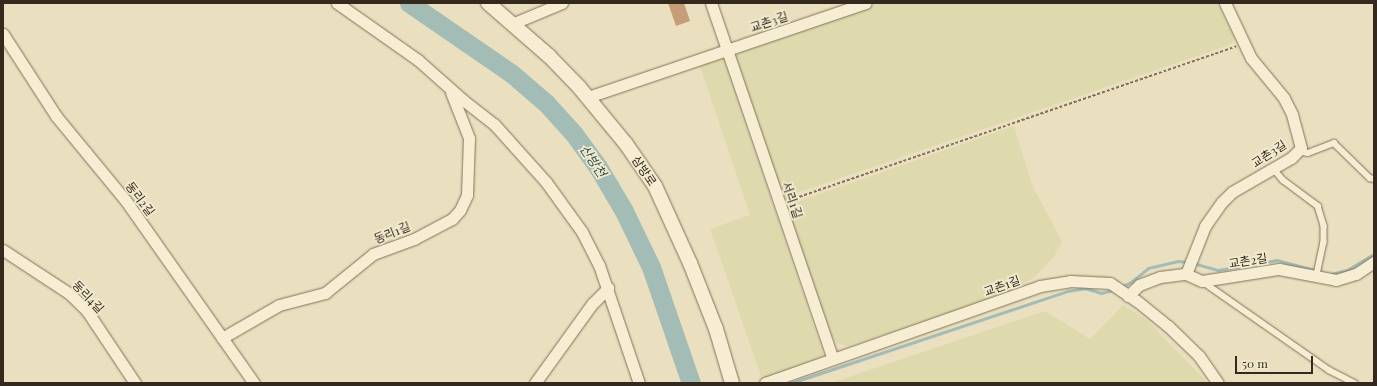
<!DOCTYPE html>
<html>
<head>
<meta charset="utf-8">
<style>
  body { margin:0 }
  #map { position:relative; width:1377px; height:386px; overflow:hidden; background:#eae0c0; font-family:"Playfair Display","Noto Sans KR",serif }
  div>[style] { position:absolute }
  .farmland>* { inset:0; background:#dfdaae }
  .stream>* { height:3px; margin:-1.5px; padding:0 1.5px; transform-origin:1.5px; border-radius:1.5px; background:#a3bdb6 }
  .river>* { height:19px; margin:-9.5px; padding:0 9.5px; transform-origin:9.5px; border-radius:9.5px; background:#a3bdb6 }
  .building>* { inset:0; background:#c69d79 }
  .path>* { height:2px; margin-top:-1px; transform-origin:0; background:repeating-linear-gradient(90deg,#82715a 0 3px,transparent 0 5px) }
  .roads { filter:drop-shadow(0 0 1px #82715a) drop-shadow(0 0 1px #82715a) }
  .service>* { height:5.5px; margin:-2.75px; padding:0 2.75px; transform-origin:2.75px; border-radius:2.75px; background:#f6edd3 }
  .minor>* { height:11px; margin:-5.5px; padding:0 5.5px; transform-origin:5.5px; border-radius:5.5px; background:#f6edd3 }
  .tertiary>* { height:14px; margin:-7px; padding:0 7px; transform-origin:7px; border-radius:7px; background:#f6edd3 }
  span { translate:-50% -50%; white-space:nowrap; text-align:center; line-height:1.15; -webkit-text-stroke:3.5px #f2eacf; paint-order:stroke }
  .street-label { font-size:12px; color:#33291d }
  .water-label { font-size:13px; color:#2d5151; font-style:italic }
  .frame { position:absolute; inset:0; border:4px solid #33291d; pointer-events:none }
  .scale { position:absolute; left:1235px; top:356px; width:78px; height:18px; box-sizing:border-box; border:2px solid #33291d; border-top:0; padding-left:5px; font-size:12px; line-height:14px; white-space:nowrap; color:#33291d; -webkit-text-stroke:3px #f2eacf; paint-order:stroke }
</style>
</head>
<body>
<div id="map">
  <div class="farmland">
    <i style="clip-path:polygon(877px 3px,1217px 3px,1234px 37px,1232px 44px,782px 198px,732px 51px)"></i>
    <i style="clip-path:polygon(722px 55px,824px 356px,762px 379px,710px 229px,750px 215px,699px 63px)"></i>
    <i style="clip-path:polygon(1014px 126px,1033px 187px,1062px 241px,1054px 257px,1036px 276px,1009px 293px,849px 346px,838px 344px,832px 337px,785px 206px)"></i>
    <i style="clip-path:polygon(1123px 305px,1147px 320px,1208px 383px,831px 383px,1045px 311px,1090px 339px)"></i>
  </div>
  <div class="stream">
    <i style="left:1193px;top:263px;width:26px;rotate:16deg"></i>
    <i style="left:1218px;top:270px;width:60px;rotate:-9.6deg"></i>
    <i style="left:1277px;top:260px;width:42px;rotate:15deg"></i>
    <i style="left:1331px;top:274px;width:16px;rotate:-14deg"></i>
    <i style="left:1347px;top:270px;width:31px;rotate:-31deg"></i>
    <i style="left:1120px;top:287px;width:12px;rotate:-24deg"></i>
    <i style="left:1131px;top:282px;width:22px;rotate:-39deg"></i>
    <i style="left:1148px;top:268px;width:31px;rotate:-13deg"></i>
    <i style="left:1178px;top:261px;width:10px;rotate:6deg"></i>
    <i style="left:791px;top:383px;width:291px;rotate:-18.4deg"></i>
    <i style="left:1067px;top:291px;width:18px;rotate:-9deg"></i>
    <i style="left:1085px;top:288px;width:17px;rotate:17deg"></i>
    <i style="left:1101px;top:293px;width:12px;rotate:-14deg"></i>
  </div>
  <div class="river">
    <i style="left:409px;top:3px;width:124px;rotate:34.5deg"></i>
    <i style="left:511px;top:73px;width:46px;rotate:40.6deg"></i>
    <i style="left:546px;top:103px;width:42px;rotate:47.9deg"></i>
    <i style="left:574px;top:134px;width:41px;rotate:54deg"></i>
    <i style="left:598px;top:167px;width:51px;rotate:59.4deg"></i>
    <i style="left:624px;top:211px;width:62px;rotate:64.3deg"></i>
    <i style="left:651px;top:267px;width:123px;rotate:71deg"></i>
  </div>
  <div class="building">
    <i style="clip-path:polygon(668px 3px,684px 3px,690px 21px,676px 26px)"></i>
  </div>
  <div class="path">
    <i style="left:790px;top:200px;width:472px;rotate:-19deg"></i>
  </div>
  <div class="roads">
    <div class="service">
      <i style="left:1298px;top:151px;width:10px;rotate:11deg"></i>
      <i style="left:1308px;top:153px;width:28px;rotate:-21deg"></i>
      <i style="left:1334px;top:143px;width:50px;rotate:44.2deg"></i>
      <i style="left:1370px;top:178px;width:4px;rotate:14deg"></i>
      <i style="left:1273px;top:168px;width:16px;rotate:50deg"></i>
      <i style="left:1283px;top:180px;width:44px;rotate:36.6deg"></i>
      <i style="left:1318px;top:206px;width:21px;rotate:73deg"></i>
      <i style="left:1324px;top:226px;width:16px;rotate:90deg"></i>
      <i style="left:1324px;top:242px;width:35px;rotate:102deg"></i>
      <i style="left:1202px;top:281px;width:155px;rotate:35deg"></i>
      <i style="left:1329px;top:370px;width:29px;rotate:27deg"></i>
    </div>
    <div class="minor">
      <i style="left:337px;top:3px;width:99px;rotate:35.1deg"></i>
      <i style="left:418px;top:60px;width:60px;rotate:41.6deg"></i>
      <i style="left:463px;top:100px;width:39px;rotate:38deg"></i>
      <i style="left:494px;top:124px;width:78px;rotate:48.1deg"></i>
      <i style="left:546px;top:182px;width:62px;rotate:54.2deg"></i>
      <i style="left:582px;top:232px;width:37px;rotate:63deg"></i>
      <i style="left:599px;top:265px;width:125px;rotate:71.3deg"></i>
      <i style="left:711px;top:3px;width:376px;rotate:71.1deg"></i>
      <i style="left:514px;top:23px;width:52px;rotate:-22.6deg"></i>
      <i style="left:3px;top:34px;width:98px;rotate:57.1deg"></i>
      <i style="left:56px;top:116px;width:110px;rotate:50.5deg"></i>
      <i style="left:126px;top:201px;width:223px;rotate:54.9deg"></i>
      <i style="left:588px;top:97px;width:293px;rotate:-18.7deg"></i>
      <i style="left:3px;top:250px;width:80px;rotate:33.3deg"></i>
      <i style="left:70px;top:294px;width:24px;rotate:45deg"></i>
      <i style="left:87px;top:311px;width:87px;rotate:56.3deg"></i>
      <i style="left:1186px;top:274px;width:52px;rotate:-68.4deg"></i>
      <i style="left:1205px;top:226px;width:29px;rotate:-55deg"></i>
      <i style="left:1222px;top:202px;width:14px;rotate:-45deg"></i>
      <i style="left:1232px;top:192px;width:68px;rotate:-30deg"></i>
      <i style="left:1291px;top:158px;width:14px;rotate:-45deg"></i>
      <i style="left:1301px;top:148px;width:35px;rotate:-105deg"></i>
      <i style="left:1292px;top:114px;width:18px;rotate:-117deg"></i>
      <i style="left:1284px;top:98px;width:52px;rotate:-129.5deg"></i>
      <i style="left:1251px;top:58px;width:61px;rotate:-115.3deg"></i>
      <i style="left:1128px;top:296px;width:16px;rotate:-45deg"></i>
      <i style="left:1139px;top:285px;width:22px;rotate:-21deg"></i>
      <i style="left:1160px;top:277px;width:26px;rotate:-7deg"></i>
      <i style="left:1186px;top:274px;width:17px;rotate:24deg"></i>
      <i style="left:1202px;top:281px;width:78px;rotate:-8.9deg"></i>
      <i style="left:1279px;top:269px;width:58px;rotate:10.9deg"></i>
      <i style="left:1336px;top:280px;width:21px;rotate:-17deg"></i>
      <i style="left:1356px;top:274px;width:22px;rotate:-34deg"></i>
      <i style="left:222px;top:338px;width:66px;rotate:-30.1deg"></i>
      <i style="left:279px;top:305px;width:48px;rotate:-14.6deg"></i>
      <i style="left:325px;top:293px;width:62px;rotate:-39.1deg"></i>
      <i style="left:373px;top:254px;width:44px;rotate:-20.1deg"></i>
      <i style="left:414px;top:239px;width:43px;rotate:-27.8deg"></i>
      <i style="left:452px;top:219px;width:12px;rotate:-48deg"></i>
      <i style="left:460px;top:210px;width:17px;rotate:-65deg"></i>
      <i style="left:467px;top:195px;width:57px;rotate:-88deg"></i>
      <i style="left:469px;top:138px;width:49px;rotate:-111.4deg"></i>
      <i style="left:535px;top:383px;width:97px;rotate:-54.2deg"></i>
      <i style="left:592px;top:304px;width:23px;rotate:-45deg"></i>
      <i style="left:765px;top:383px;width:292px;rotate:-19.4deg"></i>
      <i style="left:1040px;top:286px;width:30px;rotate:-9deg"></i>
      <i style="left:1070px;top:281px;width:40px;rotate:2.9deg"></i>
      <i style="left:1110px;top:283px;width:32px;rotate:34deg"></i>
      <i style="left:1137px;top:301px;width:40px;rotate:39deg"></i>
      <i style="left:1168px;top:326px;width:43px;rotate:44.1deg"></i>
      <i style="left:1199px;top:356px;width:33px;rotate:55deg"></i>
    </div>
    <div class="tertiary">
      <i style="left:488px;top:3px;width:81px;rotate:41deg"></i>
      <i style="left:549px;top:56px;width:43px;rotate:45.9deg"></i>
      <i style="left:579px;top:87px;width:74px;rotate:50.5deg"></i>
      <i style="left:626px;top:144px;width:51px;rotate:55.4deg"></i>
      <i style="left:655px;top:186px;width:85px;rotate:65.6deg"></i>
      <i style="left:690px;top:263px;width:71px;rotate:68.5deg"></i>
      <i style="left:716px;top:329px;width:56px;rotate:73.5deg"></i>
    </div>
  </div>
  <div class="street-label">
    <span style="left:769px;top:22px;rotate:-18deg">교촌3길</span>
    <span style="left:1269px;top:154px;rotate:-33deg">교촌3길</span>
    <span style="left:644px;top:171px;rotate:56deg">삼방로</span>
    <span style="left:140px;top:199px;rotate:53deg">동리2길</span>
    <span style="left:792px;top:200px;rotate:71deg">서리1길</span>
    <span style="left:392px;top:233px;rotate:-22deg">동리1길</span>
    <span style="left:1248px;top:261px;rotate:-9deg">교촌2길</span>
    <span style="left:1002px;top:286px;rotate:-20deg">교촌1길</span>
    <span style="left:88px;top:297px;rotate:46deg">동리4길</span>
  </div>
  <div class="water-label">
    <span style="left:593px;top:161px;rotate:56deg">산방천</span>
  </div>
  <div class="frame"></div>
  <div class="scale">50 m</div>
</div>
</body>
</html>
